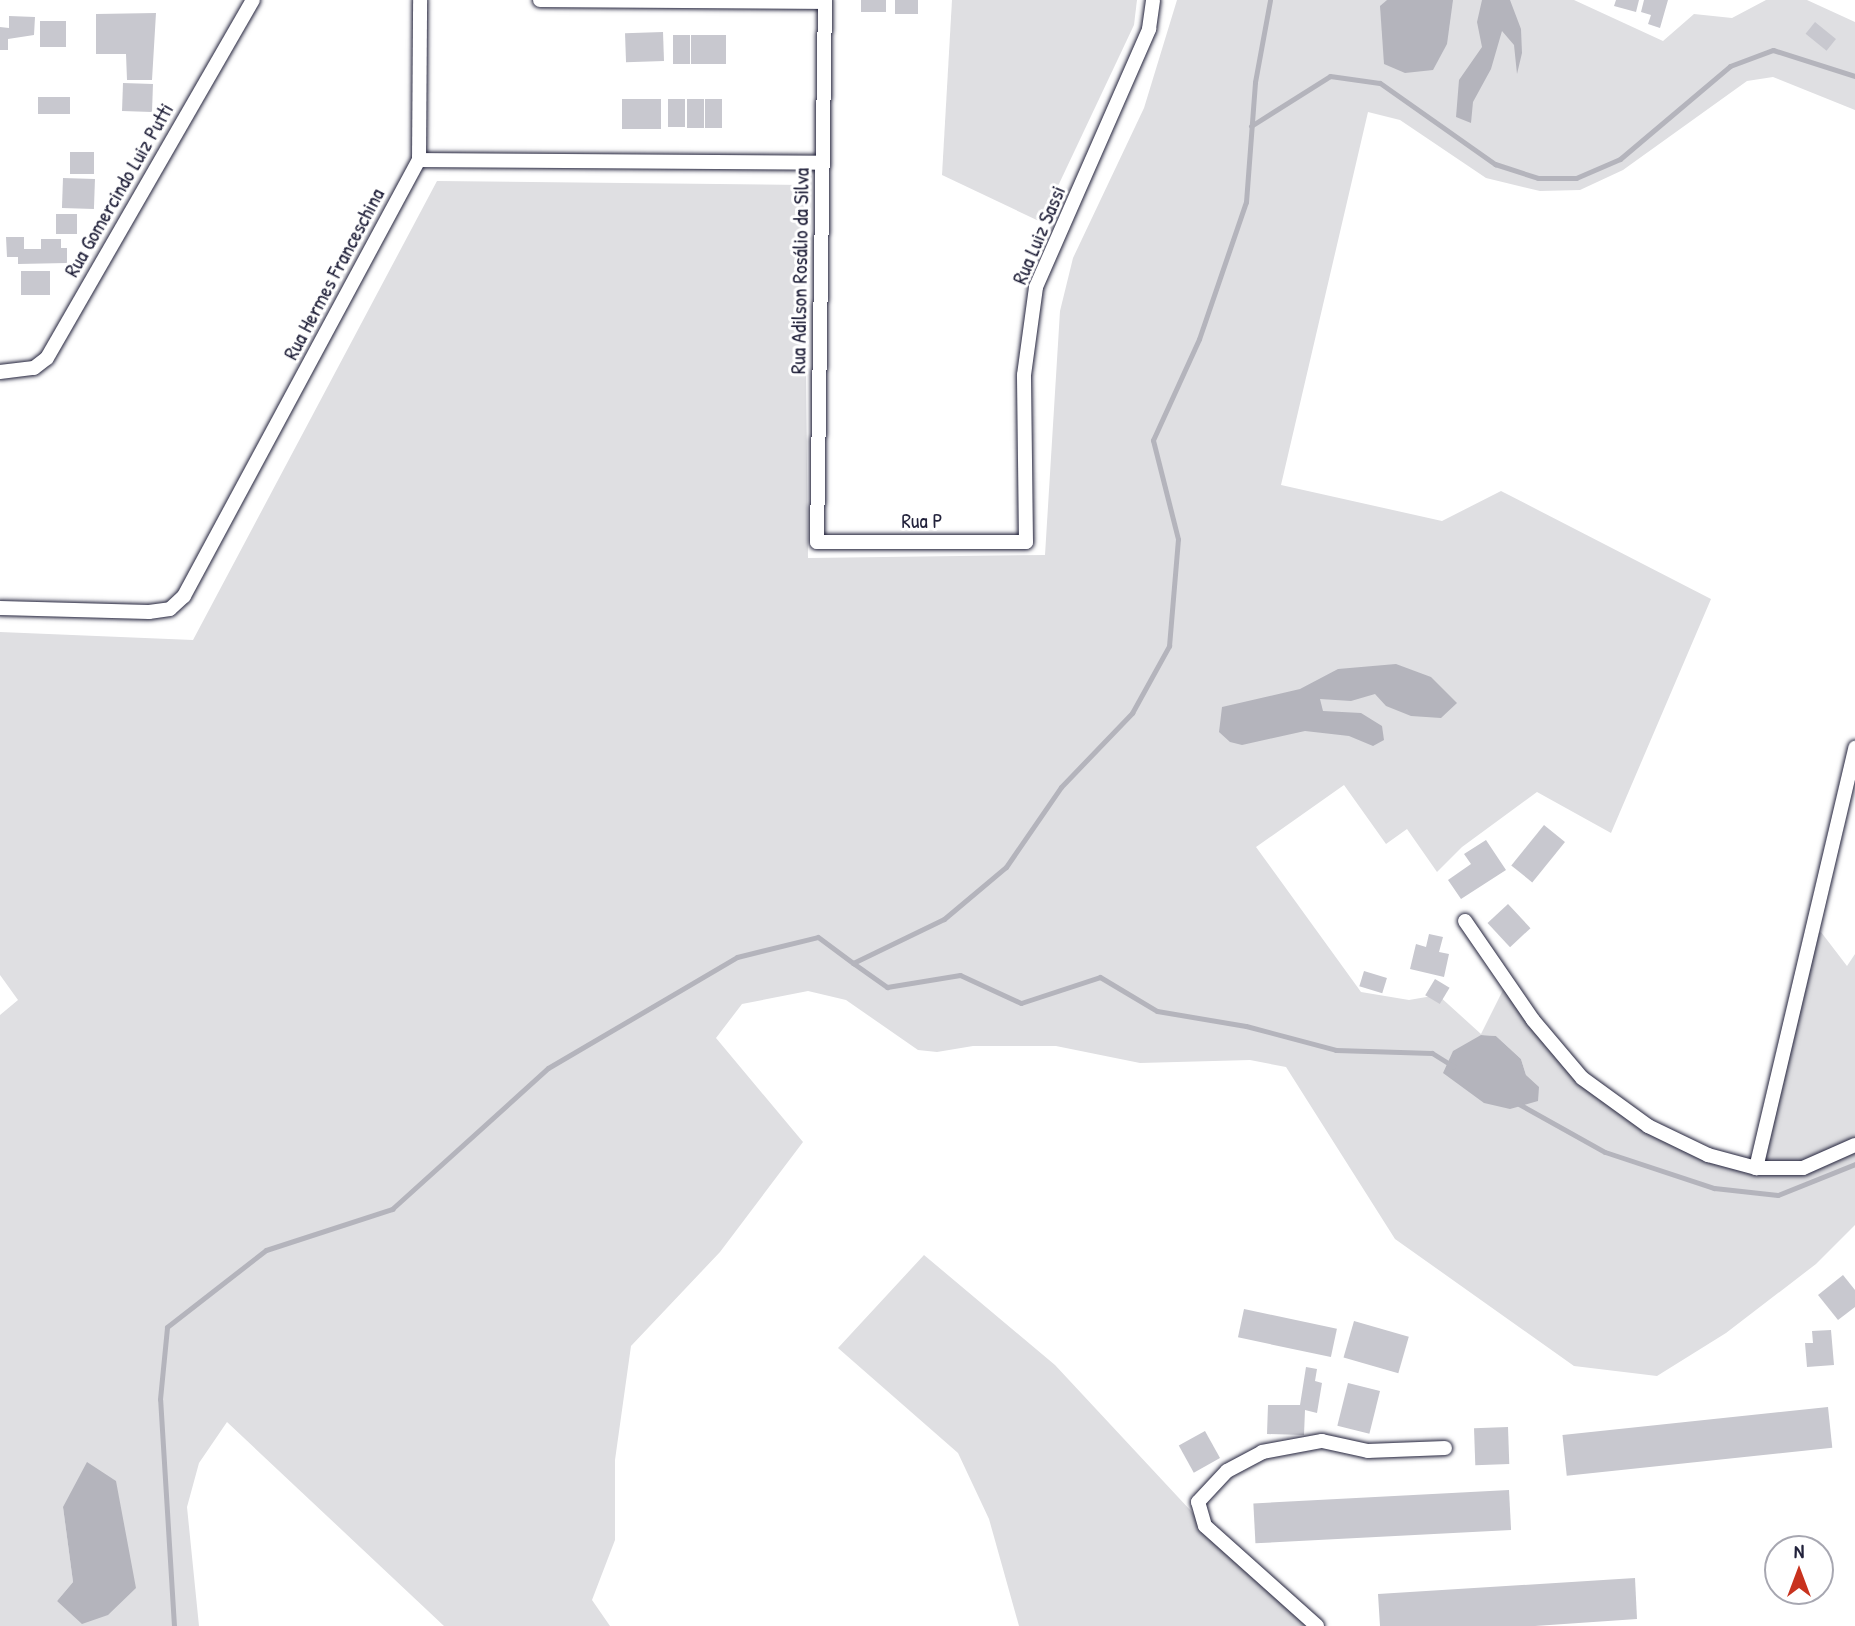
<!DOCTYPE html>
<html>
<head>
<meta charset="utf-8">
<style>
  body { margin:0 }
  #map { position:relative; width:1855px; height:1626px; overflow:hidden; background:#fff; font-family:"Patrick Hand",sans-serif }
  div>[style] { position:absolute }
  .green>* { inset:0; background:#dfdfe2 }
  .water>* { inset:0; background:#b4b4bc }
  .stream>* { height:5px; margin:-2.5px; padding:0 2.5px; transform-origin:2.5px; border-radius:2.5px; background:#b4b4bc }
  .building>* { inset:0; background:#c8c8cf; transform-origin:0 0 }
  .roads { filter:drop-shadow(0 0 2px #22223b) drop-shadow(0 0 2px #22223b) }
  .street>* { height:14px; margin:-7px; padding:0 7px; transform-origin:7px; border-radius:7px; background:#fff }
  span { translate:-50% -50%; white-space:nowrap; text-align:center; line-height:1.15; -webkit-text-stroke:6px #fff; paint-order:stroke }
  .street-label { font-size:21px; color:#22223b }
  .north { position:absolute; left:1764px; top:1535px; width:70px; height:70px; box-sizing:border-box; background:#fff; border:2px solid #a7a7b1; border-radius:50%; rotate:0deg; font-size:19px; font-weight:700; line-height:28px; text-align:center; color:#22223b }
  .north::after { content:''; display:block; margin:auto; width:24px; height:32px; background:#c8321e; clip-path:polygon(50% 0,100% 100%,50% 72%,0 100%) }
</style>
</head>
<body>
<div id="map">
  <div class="green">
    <i style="clip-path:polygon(952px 0,1137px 0,1134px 25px,1041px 222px,942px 175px)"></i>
    <i style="clip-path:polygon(evenodd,1177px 0,1574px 0,1663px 41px,1694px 14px,1732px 18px,1766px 0,1807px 0,1855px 22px,1855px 110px,1773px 77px,1747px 81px,1623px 170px,1580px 190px,1540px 191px,1486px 178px,1400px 120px,1368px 112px,1281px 485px,1442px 521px,1501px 491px,1711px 599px,1611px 833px,1537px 792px,1462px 847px,1437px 872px,1407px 829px,1386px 844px,1344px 785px,1256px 847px,1361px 992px,1409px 1000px,1438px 995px,1481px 1034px,1507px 982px,1582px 1078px,1648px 1126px,1755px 1167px,1812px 939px,1821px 932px,1847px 966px,1855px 954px,1855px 1225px,1816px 1264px,1726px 1333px,1657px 1376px,1574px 1366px,1395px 1239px,1286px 1067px,1250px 1060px,1140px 1063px,1056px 1046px,973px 1046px,937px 1052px,918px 1050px,846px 1000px,808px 991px,742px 1004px,716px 1038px,803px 1142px,720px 1252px,631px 1346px,615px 1460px,615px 1540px,592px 1600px,610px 1626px,444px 1626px,227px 1422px,199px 1463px,187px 1507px,199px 1626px,0 1626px,0 1015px,18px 1000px,0 975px,0 632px,193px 640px,437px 181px,804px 185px,808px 558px,1045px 555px,1060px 311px,1073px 258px,1144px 108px,1177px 0,1481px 1035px,1496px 1036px,1521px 1059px,1526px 1075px,1539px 1087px,1481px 1035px,1177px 0,63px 1507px,108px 1615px,57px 1601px,73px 1582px,63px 1507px)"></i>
    <i style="clip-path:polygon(924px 1255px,1055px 1365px,1205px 1526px,1317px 1626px,1019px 1626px,989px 1519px,958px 1453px,838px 1348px)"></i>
  </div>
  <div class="water">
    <i style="clip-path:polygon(1387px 0,1453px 0,1447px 44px,1433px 70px,1405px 73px,1384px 64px,1380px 6px)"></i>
    <i style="clip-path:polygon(1482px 0,1510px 0,1521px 29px,1522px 53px,1517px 74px,1514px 45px,1502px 31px,1491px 69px,1473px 102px,1471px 123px,1456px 117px,1459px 80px,1482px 47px,1477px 22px)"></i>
    <i style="clip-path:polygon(1396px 664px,1431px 677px,1457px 703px,1441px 718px,1411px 716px,1386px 706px,1375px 694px,1351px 701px,1320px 699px,1323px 711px,1361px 713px,1382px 726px,1384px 740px,1373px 746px,1349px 736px,1305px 731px,1242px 745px,1230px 742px,1219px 732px,1222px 707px,1300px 689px,1338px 669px)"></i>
    <i style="clip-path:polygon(1481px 1035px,1496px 1036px,1521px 1059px,1526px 1075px,1539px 1087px,1538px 1101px,1510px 1109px,1484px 1103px,1443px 1073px,1453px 1051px)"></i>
    <i style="clip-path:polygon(87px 1462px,116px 1481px,136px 1588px,108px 1615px,82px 1624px,57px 1601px,73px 1582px,63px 1507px)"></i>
  </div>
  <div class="stream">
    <i style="left:1251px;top:126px;width:93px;rotate:-32.3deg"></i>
    <i style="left:1330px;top:76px;width:50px;rotate:8deg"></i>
    <i style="left:1380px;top:83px;width:141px;rotate:35.2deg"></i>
    <i style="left:1495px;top:164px;width:45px;rotate:18deg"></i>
    <i style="left:1538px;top:178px;width:38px"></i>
    <i style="left:1576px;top:178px;width:48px;rotate:-23.4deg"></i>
    <i style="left:1620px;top:159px;width:144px;rotate:-40.2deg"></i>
    <i style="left:1730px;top:66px;width:46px;rotate:-20.4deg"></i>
    <i style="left:1773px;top:50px;width:86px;rotate:17.6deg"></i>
    <i style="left:853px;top:963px;width:42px;rotate:35.2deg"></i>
    <i style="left:887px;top:987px;width:74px;rotate:-9.3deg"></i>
    <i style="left:960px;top:975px;width:67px;rotate:24.7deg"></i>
    <i style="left:1021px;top:1003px;width:83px;rotate:-18.2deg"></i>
    <i style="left:1100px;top:977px;width:66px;rotate:30.8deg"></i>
    <i style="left:1157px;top:1011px;width:90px;rotate:9.6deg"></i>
    <i style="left:1246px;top:1026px;width:93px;rotate:14.9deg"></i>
    <i style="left:1336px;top:1050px;width:96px;rotate:1.8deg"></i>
    <i style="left:1432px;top:1053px;width:25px;rotate:32deg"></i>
    <i style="left:1519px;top:1104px;width:98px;rotate:29.2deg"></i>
    <i style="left:1605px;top:1152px;width:115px;rotate:18.3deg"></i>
    <i style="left:1714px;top:1188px;width:64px;rotate:6.2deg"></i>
    <i style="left:1778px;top:1195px;width:83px;rotate:-21.9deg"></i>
    <i style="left:174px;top:1626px;width:227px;rotate:-93.5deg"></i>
    <i style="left:160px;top:1399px;width:72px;rotate:-84.4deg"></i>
    <i style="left:167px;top:1327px;width:125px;rotate:-37.9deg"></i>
    <i style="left:266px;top:1250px;width:133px;rotate:-18deg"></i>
    <i style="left:392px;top:1209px;width:210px;rotate:-42.1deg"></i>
    <i style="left:548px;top:1068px;width:219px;rotate:-30.4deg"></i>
    <i style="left:737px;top:957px;width:83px;rotate:-13.9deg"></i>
    <i style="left:818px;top:937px;width:44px;rotate:36.6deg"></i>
    <i style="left:853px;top:963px;width:101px;rotate:-25.8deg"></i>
    <i style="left:944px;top:919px;width:81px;rotate:-40deg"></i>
    <i style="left:1006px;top:867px;width:97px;rotate:-55.5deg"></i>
    <i style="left:1061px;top:787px;width:103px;rotate:-46.2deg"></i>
    <i style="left:1132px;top:713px;width:77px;rotate:-61.1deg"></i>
    <i style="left:1169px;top:646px;width:107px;rotate:-85.2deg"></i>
    <i style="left:1178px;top:539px;width:102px;rotate:-104.2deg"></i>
    <i style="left:1153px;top:440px;width:111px;rotate:-65.5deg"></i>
    <i style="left:1199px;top:339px;width:145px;rotate:-71.1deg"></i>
    <i style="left:1246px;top:202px;width:120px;rotate:-85.7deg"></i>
    <i style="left:1255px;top:82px;width:83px;rotate:-79.6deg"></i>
  </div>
  <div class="building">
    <i style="left:861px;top:0;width:25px;height:12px"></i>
    <i style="left:895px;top:0;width:23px;height:14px"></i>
    <i style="clip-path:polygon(1616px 0,1639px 0,1636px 12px,1614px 6px)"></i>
    <i style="clip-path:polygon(1644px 0,1668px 0,1660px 28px,1648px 24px,1651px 15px,1641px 12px)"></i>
    <i style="clip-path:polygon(156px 13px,152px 80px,127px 80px,126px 54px,96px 54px,96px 14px)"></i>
    <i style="clip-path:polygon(9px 16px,35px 17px,34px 35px,8px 39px,8px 50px,0 50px,0 27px,9px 28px)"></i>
    <i style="left:40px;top:21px;width:26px;height:26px"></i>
    <i style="left:1815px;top:22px;width:27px;height:15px;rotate:39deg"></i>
    <i style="left:663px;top:32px;width:29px;height:38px;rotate:88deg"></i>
    <i style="left:673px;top:35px;width:17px;height:29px"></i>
    <i style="left:691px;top:35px;width:35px;height:29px"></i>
    <i style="left:123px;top:83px;width:30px;height:28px;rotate:2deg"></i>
    <i style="left:38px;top:97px;width:32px;height:17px"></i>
    <i style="left:622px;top:99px;width:39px;height:30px"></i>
    <i style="left:668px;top:99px;width:17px;height:28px"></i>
    <i style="left:687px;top:99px;width:17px;height:29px"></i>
    <i style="left:705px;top:99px;width:17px;height:29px"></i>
    <i style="left:70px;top:152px;width:24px;height:22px"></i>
    <i style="left:63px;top:178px;width:32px;height:30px;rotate:2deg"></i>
    <i style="left:56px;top:214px;width:21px;height:20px"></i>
    <i style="clip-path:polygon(6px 237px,24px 237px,24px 249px,41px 249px,41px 239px,61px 239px,61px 248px,67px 248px,67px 263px,18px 264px,18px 257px,7px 257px)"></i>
    <i style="left:21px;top:271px;width:29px;height:24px"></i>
    <i style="left:1544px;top:825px;width:27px;height:52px;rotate:39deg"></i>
    <i style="clip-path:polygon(1486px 840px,1506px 870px,1461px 899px,1448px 880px,1471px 864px,1464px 854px)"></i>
    <i style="left:1508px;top:904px;width:33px;height:28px;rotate:47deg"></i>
    <i style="clip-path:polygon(1429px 934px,1443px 937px,1439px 952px,1449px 954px,1444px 977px,1410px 969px,1416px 944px,1426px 947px)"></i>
    <i style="left:1364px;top:971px;width:24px;height:16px;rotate:17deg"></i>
    <i style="left:1435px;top:979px;width:17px;height:19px;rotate:31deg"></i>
    <i style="clip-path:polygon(1843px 1275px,1855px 1290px,1855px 1307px,1838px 1320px,1818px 1295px)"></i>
    <i style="left:1244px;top:1309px;width:95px;height:29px;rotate:12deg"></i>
    <i style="left:1354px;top:1321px;width:57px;height:38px;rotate:16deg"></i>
    <i style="clip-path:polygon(1831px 1330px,1834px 1365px,1807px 1367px,1805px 1343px,1813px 1343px,1812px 1331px)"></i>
    <i style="clip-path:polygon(1306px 1367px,1317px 1369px,1315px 1381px,1322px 1383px,1317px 1413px,1305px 1410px,1304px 1435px,1267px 1434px,1268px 1405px,1300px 1405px)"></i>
    <i style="left:1348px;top:1383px;width:33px;height:44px;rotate:14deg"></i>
    <i style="left:1828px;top:1407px;width:41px;height:267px;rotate:84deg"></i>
    <i style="left:1508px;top:1427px;width:37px;height:34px;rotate:88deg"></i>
    <i style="left:1205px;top:1431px;width:31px;height:30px;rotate:61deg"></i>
    <i style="left:1509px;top:1490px;width:40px;height:256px;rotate:87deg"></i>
    <i style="clip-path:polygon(1635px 1578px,1637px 1619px,1535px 1626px,1380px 1626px,1378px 1594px)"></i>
  </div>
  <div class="roads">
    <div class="street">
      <i style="left:540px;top:0;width:285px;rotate:0.4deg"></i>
      <i style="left:825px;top:0;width:542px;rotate:90.85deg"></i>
      <i style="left:817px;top:542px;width:209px"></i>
      <i style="left:1026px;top:542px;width:167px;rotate:-90.7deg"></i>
      <i style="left:1024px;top:375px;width:89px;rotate:-82.2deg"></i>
      <i style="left:1036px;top:287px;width:282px;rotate:-66.3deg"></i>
      <i style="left:1149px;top:29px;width:29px;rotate:-82deg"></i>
      <i style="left:419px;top:160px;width:160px;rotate:-89.6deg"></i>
      <i style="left:0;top:372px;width:34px;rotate:-7deg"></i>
      <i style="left:34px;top:368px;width:16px;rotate:-38deg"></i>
      <i style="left:47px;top:358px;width:413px;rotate:-60.1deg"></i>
      <i style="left:0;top:608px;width:149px;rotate:1.5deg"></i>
      <i style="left:149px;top:612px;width:21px;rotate:-8deg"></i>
      <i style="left:170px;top:609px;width:19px;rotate:-43deg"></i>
      <i style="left:184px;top:596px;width:495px;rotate:-61.7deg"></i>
      <i style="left:419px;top:160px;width:403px;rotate:0.4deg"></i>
      <i style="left:1465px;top:921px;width:120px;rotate:55.5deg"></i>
      <i style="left:1533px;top:1020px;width:76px;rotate:49.8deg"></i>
      <i style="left:1582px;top:1078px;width:82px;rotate:36deg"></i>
      <i style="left:1648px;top:1126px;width:67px;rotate:25.8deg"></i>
      <i style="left:1708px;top:1155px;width:50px;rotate:15.2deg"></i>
      <i style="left:1756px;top:1168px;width:47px"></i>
      <i style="left:1803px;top:1168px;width:57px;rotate:-23.9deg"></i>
      <i style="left:1756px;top:1168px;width:432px;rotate:-76.7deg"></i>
      <i style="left:1317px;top:1626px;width:150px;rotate:-138.2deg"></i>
      <i style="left:1205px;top:1526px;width:25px;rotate:-106deg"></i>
      <i style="left:1198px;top:1502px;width:42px;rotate:-46.9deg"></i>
      <i style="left:1227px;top:1471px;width:40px;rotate:-28deg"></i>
      <i style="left:1262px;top:1452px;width:61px;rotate:-10.4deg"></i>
      <i style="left:1322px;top:1441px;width:47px;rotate:12.3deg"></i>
      <i style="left:1368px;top:1451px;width:77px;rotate:-2.2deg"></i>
    </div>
  </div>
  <div class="street-label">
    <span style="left:119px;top:190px;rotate:-60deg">Rua Gomercindo Luiz Putti</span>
    <span style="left:1039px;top:235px;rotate:-67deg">Rua Luiz Sassi</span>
    <span style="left:800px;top:271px;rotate:-89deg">Rua Adilson Rosálio da Silva</span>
    <span style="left:334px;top:274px;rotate:-62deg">Rua Hermes Franceschina</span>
    <span style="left:922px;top:521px">Rua P</span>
  </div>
  <div class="north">N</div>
</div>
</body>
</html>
